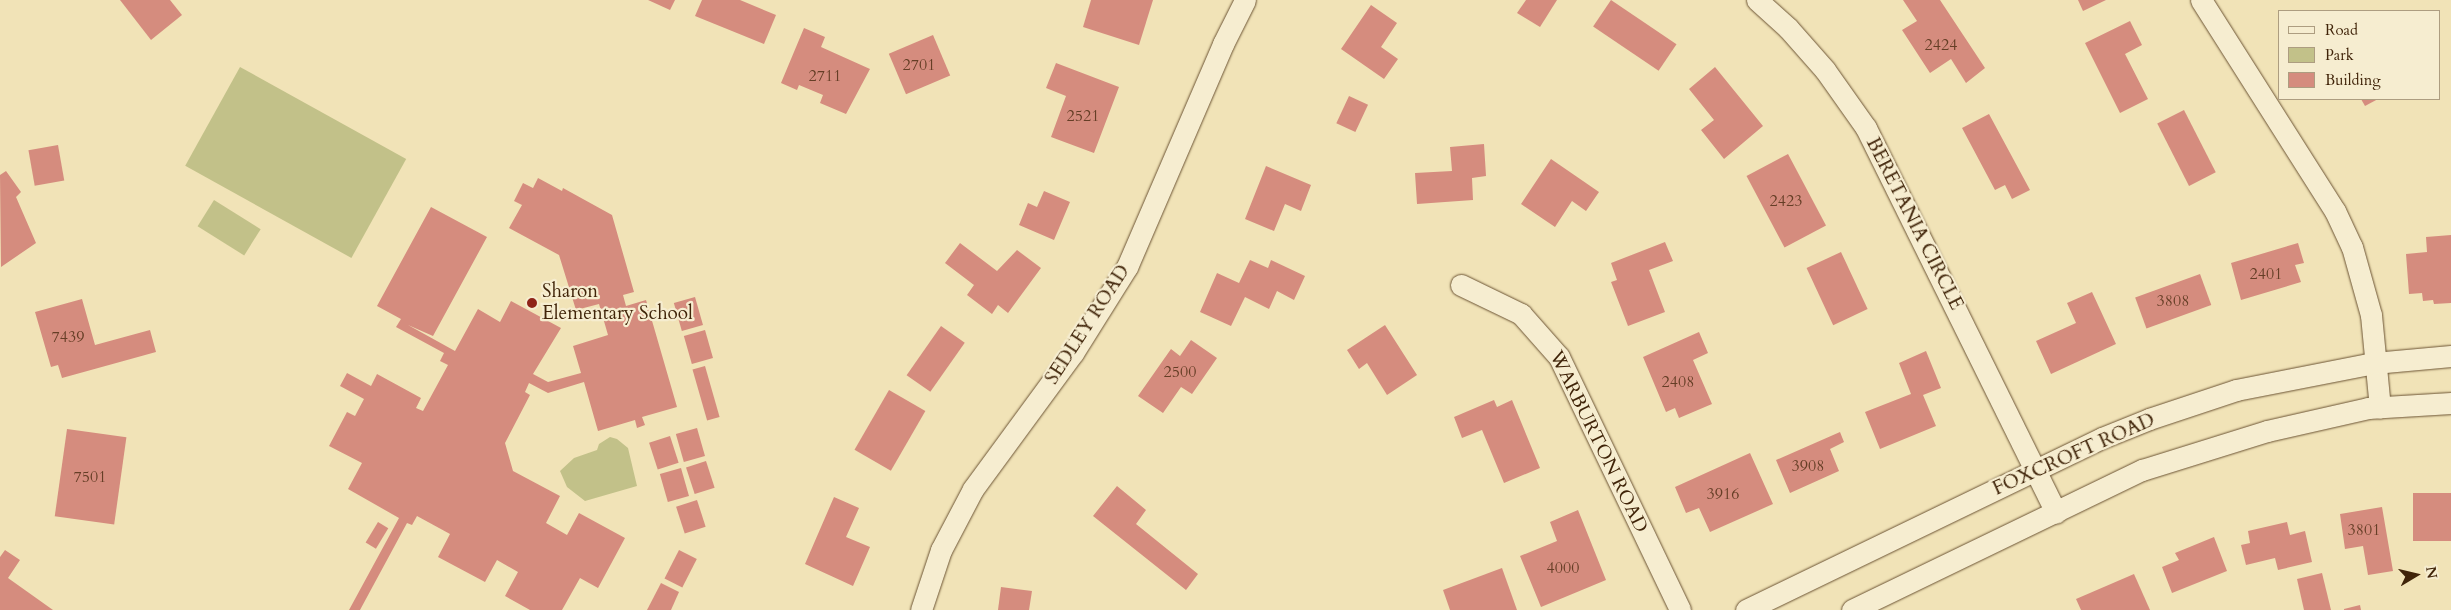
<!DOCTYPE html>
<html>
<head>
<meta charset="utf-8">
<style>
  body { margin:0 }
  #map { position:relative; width:2451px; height:610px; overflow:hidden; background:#f1e3b7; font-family:Cardo,serif }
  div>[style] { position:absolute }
  .green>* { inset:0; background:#c2c189; transform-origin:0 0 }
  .building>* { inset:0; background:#d58c7e; transform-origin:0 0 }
  .roads { filter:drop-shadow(0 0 1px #6c5434) drop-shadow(0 0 1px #6c5434) }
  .minor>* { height:21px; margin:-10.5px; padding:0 10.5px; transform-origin:10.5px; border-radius:10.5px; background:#f6edd0 }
  .dots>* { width:14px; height:14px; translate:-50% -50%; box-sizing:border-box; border:2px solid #f6edd0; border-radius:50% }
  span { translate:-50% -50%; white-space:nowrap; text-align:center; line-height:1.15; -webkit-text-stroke:4.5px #f6edd0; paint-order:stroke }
  .number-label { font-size:16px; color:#653e26 }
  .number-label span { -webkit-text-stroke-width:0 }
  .street-label { font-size:19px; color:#402409 }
  .poi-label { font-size:19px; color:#402409 }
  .left { translate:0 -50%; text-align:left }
  .legend { position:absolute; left:2278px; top:10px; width:162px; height:90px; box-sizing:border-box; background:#f6edd0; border:1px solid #ad9d80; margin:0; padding:6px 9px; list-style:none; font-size:15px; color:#402409 }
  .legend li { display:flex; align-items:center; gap:10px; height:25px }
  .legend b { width:25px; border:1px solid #ad9d80 }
  .north { position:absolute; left:2391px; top:550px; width:50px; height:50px; -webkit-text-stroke:4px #f6edd0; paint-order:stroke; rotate:81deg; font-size:14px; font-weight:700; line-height:20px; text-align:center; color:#402409 }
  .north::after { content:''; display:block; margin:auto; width:18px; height:22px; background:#402409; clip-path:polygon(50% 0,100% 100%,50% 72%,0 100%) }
</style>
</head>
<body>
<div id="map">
  <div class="green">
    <i style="left:240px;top:67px;width:190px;height:113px;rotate:29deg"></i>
    <i style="left:214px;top:200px;width:55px;height:31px;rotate:32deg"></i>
    <i style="clip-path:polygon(610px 437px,617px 439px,628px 448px,637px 486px,585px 501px,567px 487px,560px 471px,574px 458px,597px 450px,599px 444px)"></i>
  </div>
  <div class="building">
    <i style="clip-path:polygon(120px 0,170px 0,182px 15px,151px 40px)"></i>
    <i style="clip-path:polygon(648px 0,675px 0,670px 10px)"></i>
    <i style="clip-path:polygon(702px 0,740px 0,776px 15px,764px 44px,695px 16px)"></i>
    <i style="clip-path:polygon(1091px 0,1153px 0,1139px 45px,1083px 27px)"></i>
    <i style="clip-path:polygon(1526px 0,1557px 0,1540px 27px,1517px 13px)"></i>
    <i style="left:1611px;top:0;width:79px;height:32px;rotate:34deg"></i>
    <i style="clip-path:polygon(1903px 0,1940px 0,1985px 68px,1966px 83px,1951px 59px,1930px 73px,1902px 30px,1917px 21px)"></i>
    <i style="clip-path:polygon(2078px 0,2106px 0,2083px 11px)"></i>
    <i style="clip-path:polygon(1371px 5px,1397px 23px,1381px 47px,1398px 59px,1384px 79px,1341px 49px)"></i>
    <i style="clip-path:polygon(2130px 21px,2142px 45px,2125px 54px,2148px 99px,2120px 113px,2085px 43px)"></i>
    <i style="clip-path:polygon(804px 28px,825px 37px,821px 47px,870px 69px,846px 114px,820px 103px,823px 95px,799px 85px,797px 90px,781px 83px)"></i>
    <i style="left:933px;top:35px;width:44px;height:48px;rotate:67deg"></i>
    <i style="clip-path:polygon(1056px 63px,1119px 87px,1094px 153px,1051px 137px,1066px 96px,1046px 88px)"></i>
    <i style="clip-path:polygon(1715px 67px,1763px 126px,1724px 159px,1701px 130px,1714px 120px,1689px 89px)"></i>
    <i style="left:1349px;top:96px;width:21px;height:30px;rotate:25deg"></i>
    <i style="clip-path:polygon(2361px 99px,2378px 99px,2365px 106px)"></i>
    <i style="left:2184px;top:110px;width:70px;height:30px;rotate:63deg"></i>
    <i style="clip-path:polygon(1989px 114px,2030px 190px,2012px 199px,2005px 185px,1995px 190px,1962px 128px)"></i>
    <i style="clip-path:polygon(1484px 144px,1486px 176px,1472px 178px,1473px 200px,1417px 204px,1415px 173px,1452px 171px,1450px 147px)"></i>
    <i style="left:58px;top:145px;width:36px;height:30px;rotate:80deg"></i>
    <i style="left:1788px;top:154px;width:81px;height:47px;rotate:62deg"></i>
    <i style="clip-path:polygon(1551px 159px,1599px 192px,1586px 211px,1572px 201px,1555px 227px,1521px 204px)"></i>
    <i style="clip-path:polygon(1266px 166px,1311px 185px,1301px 211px,1285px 204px,1274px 231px,1245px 219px)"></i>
    <i style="clip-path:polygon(6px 171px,21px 192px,16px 197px,36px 243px,1px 267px,0 175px)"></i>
    <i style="clip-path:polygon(538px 178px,562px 191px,563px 188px,612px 215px,634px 292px,623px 295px,626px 306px,646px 300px,677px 407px,642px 417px,645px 425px,637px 428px,635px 420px,598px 431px,584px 382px,548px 393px,529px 383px,525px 392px,530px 395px,505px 443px,513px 471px,560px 496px,546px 523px,567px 535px,579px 513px,625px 538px,598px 588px,580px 578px,562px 610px,530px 610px,505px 596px,518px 572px,497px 560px,485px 582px,438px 557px,450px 534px,417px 516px,412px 525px,407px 523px,360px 610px,349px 610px,399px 518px,348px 489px,362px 463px,329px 446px,347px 412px,355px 416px,364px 399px,340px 386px,347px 373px,371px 386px,377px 374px,421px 398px,416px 408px,423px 411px,448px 365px,440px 361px,444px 353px,396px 327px,401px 319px,377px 306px,431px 207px,487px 237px,433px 336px,408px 325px,455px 351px,478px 309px,500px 322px,511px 301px,561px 328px,533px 374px,548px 382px,581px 373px,573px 346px,608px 335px,599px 304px,576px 310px,559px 255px,509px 228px,522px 205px,514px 201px,523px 183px,533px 188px)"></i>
    <i style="clip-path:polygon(1044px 191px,1070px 202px,1054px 240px,1019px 225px,1028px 203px,1037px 207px)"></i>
    <i style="clip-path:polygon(2451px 235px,2451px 303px,2434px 304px,2433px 300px,2423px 301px,2422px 293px,2409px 294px,2406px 254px,2427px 252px,2426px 237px)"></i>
    <i style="clip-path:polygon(1665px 242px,1673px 261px,1649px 270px,1665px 312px,1628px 326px,1611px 282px,1617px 280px,1611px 263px)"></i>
    <i style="clip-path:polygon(960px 243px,997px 271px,1017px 250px,1041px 268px,1008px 313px,998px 305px,992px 314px,967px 295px,974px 285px,945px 263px)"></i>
    <i style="clip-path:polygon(2298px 243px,2304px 263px,2295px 265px,2301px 282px,2241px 300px,2231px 263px)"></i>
    <i style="left:1841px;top:252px;width:63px;height:38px;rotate:65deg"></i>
    <i style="clip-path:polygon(1250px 260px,1268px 268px,1271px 260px,1305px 276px,1294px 300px,1277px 291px,1269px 309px,1245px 297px,1231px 326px,1200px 312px,1217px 273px,1239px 283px)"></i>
    <i style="left:2200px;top:274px;width:33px;height:69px;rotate:70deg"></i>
    <i style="clip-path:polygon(2092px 292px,2116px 344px,2051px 374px,2036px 341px,2076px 323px,2067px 303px)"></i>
    <i style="left:695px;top:297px;width:29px;height:22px;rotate:74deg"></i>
    <i style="clip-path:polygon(82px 299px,95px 345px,150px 330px,156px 352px,62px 378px,58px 365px,51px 367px,35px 312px)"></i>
    <i style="clip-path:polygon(1385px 325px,1417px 375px,1387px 395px,1367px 363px,1359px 369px,1347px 350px)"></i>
    <i style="left:941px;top:326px;width:29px;height:60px;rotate:35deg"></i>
    <i style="left:705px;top:330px;width:29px;height:22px;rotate:74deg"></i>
    <i style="clip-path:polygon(1699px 332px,1708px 353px,1693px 360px,1712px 404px,1679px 418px,1675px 408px,1666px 412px,1643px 357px)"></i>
    <i style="clip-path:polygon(1191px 340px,1217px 358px,1192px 394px,1181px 387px,1163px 413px,1138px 396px,1171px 349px,1180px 356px)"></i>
    <i style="clip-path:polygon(1926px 351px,1941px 388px,1923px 395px,1936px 426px,1880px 449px,1865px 412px,1911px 394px,1899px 363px)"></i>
    <i style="left:705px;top:366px;width:53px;height:13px;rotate:74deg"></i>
    <i style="left:889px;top:390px;width:42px;height:69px;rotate:30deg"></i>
    <i style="clip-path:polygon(1494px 400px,1497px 407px,1512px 400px,1540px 468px,1504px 483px,1482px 430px,1462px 438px,1454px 417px)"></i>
    <i style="left:697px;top:428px;width:29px;height:22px;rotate:74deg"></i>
    <i style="left:67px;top:429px;width:60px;height:88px;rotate:8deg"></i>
    <i style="clip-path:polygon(1840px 432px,1844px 442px,1830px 449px,1839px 471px,1790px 493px,1776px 460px)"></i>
    <i style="left:670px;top:436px;width:28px;height:22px;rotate:72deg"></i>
    <i style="clip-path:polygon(1750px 453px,1773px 504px,1710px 532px,1699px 508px,1686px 513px,1675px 487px)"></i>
    <i style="left:706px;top:461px;width:28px;height:21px;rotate:72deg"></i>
    <i style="left:681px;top:468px;width:29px;height:22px;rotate:74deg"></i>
    <i style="clip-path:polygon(1117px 486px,1146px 510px,1136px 524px,1198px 574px,1186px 590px,1093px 516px)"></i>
    <i style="left:2451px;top:493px;width:48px;height:38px;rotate:90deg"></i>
    <i style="clip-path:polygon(834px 497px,859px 508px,846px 537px,870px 547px,853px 586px,805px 564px)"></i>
    <i style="left:697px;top:500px;width:28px;height:22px;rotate:72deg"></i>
    <i style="clip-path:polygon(2382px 507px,2393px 571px,2368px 575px,2363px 546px,2345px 549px,2340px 514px)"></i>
    <i style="clip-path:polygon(1578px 510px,1606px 580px,1541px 607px,1520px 556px,1557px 541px,1550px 522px)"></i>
    <i style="left:378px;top:522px;width:12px;height:24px;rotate:31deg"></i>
    <i style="clip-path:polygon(2287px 522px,2290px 535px,2305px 531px,2312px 562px,2278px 570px,2275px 558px,2246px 565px,2241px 545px,2250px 543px,2248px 531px)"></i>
    <i style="clip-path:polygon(2214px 537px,2227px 571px,2172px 593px,2162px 567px,2179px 560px,2175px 553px)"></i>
    <i style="clip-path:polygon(5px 550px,20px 560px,8px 578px,53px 610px,0 610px,0 557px)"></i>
    <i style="left:679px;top:550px;width:20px;height:32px;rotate:27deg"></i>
    <i style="clip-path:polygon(1502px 568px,1517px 610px,1450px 610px,1443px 590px)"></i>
    <i style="clip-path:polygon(2322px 573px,2331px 610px,2304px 610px,2297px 579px)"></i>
    <i style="clip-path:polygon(2134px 574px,2150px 610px,2081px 610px,2076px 599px)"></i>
    <i style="clip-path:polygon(661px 583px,679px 592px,671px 610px,647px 610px)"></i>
    <i style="clip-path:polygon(1001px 587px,1032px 591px,1029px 610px,998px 610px)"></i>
    <i style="clip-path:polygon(2360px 605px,2361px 610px,2344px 610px,2344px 609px)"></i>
  </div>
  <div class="roads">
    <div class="minor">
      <i style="left:1757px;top:0;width:42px;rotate:42.1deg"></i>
      <i style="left:1788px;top:28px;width:56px;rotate:48.6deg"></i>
      <i style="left:1825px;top:70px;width:71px;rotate:54.7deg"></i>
      <i style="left:1866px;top:128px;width:429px;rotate:63.7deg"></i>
      <i style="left:2201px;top:0;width:250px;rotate:57.6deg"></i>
      <i style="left:2335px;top:211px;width:40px;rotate:65deg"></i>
      <i style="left:2352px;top:247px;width:71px;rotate:74.4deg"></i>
      <i style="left:2371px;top:315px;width:93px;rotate:84.5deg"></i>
      <i style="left:1461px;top:285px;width:67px;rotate:25.8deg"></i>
      <i style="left:1521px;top:314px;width:57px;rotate:48.5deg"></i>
      <i style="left:1559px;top:357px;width:280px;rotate:64.4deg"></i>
      <i style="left:921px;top:610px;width:63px;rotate:-71.6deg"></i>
      <i style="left:941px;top:550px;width:69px;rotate:-62.3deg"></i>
      <i style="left:973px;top:489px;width:169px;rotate:-53.7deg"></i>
      <i style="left:1073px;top:353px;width:102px;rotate:-57.9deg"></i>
      <i style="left:1127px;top:267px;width:243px;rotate:-66.7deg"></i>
      <i style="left:1223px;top:44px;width:49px;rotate:-63.4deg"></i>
      <i style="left:1746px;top:610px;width:395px;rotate:-25.8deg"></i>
      <i style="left:2102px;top:438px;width:51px;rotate:-22deg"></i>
      <i style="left:2149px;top:419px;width:92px;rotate:-18.4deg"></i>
      <i style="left:2236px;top:390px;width:141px;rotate:-11.1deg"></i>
      <i style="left:2374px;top:363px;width:77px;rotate:-5.2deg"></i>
      <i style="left:1852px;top:610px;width:322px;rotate:-25.8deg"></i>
      <i style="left:2142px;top:470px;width:131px;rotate:-17.3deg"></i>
      <i style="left:2267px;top:431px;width:104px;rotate:-12.8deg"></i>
      <i style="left:2368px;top:408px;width:83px;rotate:-3.4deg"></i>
    </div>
  </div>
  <div class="dots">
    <i style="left:532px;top:303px;background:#8f2418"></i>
  </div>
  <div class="number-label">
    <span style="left:1941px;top:45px">2424</span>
    <span style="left:919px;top:65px">2701</span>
    <span style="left:825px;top:76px">2711</span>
    <span style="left:1083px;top:116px">2521</span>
    <span style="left:1786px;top:201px">2423</span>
    <span style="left:2266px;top:274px">2401</span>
    <span style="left:2173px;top:301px">3808</span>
    <span style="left:68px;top:337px">7439</span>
    <span style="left:1180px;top:372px">2500</span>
    <span style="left:1678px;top:382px">2408</span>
    <span style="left:1808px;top:466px">3908</span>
    <span style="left:90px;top:477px">7501</span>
    <span style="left:1723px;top:494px">3916</span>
    <span style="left:2364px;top:530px">3801</span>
    <span style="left:1563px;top:568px">4000</span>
  </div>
  <div class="street-label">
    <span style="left:1914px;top:224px;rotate:63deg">BERETANIA CIRCLE</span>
    <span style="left:1088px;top:325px;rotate:-57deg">SEDLEY ROAD</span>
    <span style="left:1598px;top:442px;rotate:64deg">WARBURTON ROAD</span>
    <span style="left:2074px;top:455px;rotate:-24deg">FOXCROFT ROAD</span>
  </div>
  <div class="poi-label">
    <span class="left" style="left:542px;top:303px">Sharon<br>Elementary School</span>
  </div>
  <ul class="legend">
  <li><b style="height:6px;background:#f6edd0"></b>Road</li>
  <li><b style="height:14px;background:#c2c189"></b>Park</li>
  <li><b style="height:14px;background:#d58c7e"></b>Building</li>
  </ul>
  <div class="north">N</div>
</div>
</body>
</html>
